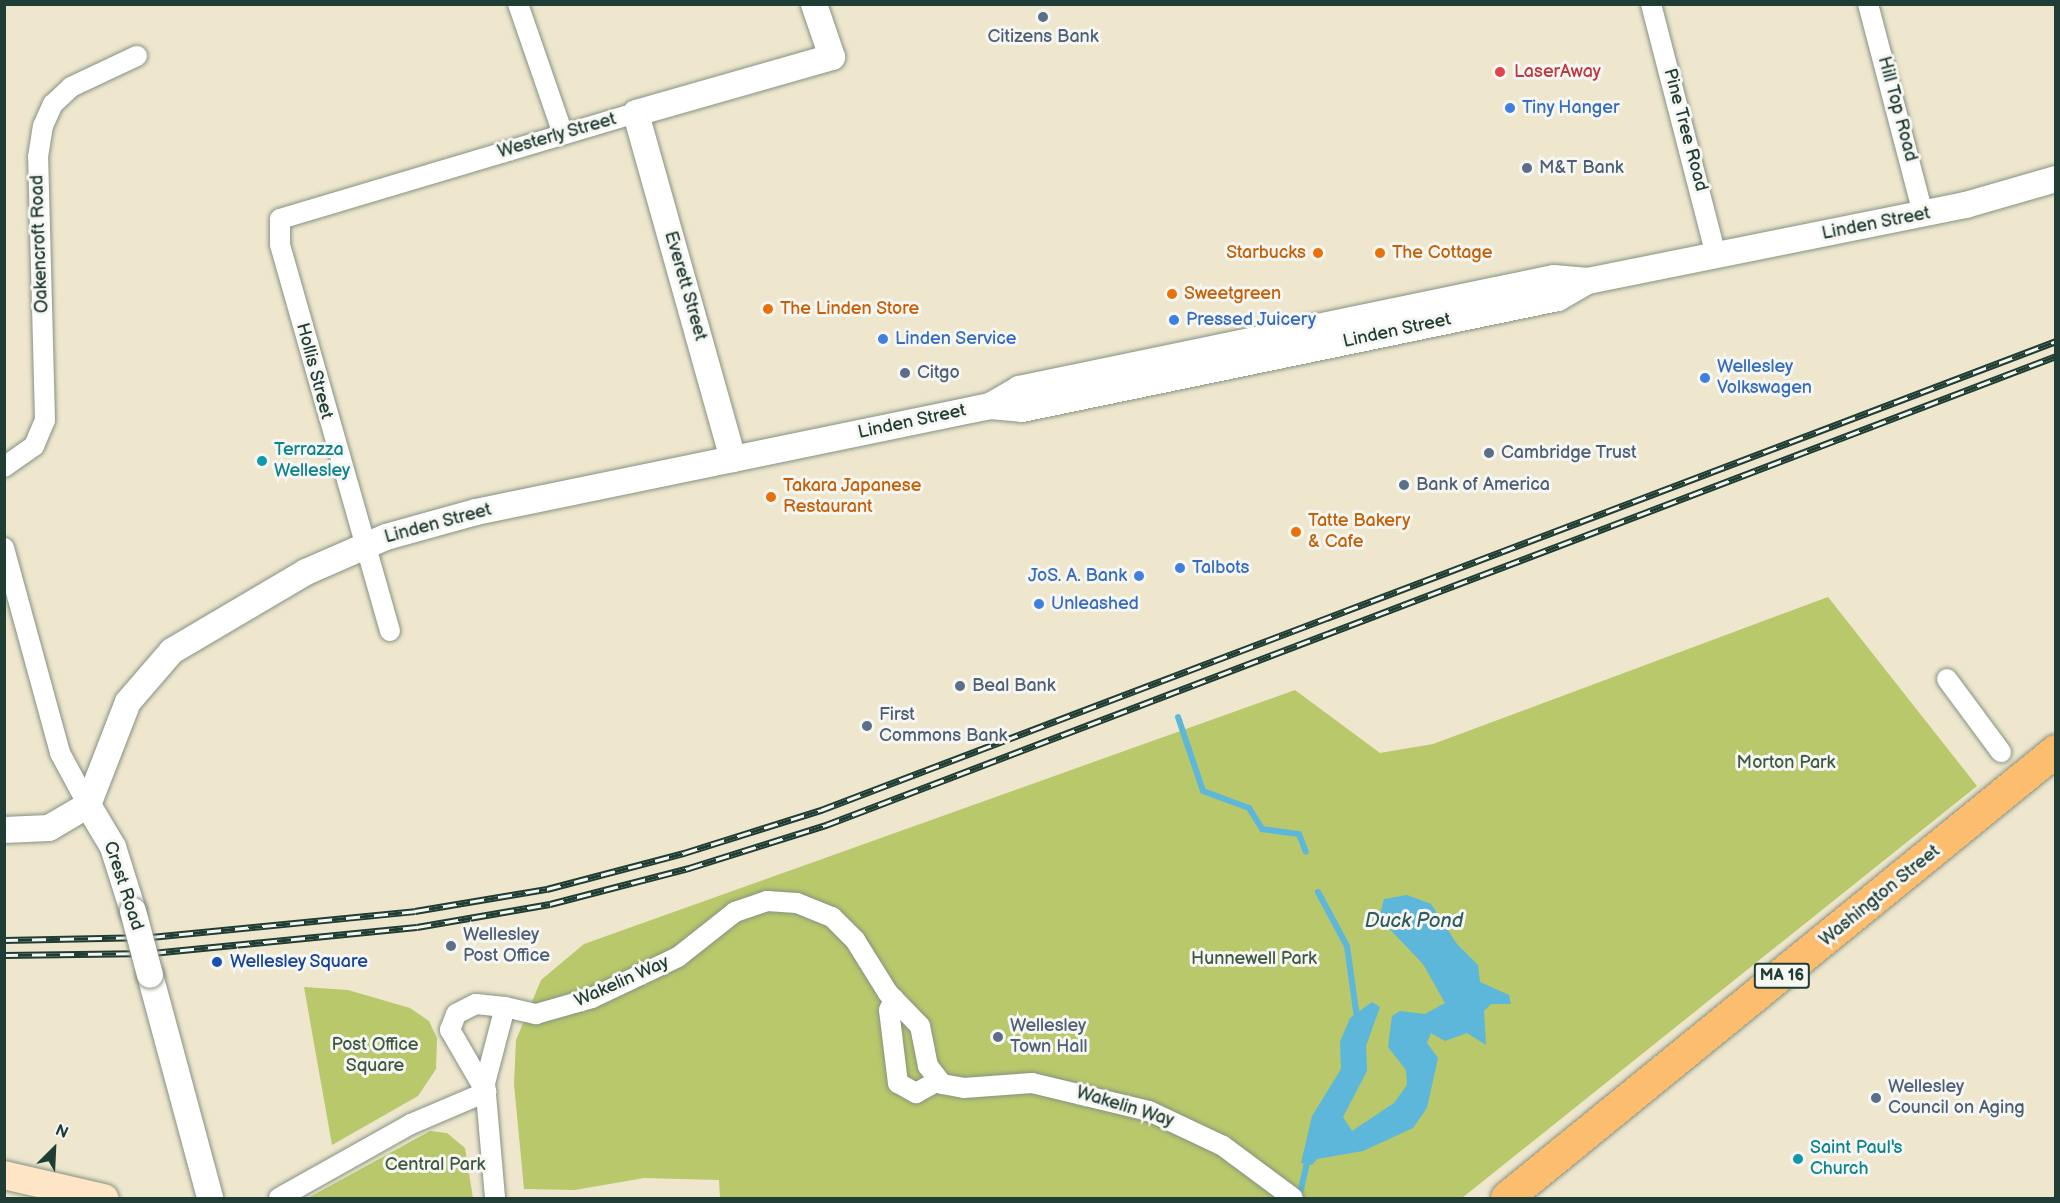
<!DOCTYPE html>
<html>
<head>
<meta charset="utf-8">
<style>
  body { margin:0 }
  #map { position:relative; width:2060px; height:1203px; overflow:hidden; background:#eee7ce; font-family:"Balsamiq Sans",sans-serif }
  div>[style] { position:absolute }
  .green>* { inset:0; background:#b8c86b }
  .water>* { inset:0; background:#5cb7da }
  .stream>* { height:6px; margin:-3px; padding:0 3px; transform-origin:3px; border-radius:3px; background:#5cb7da }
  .roads { filter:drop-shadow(0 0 2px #869281) drop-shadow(0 0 2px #869281) }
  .minor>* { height:20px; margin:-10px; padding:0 10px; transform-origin:10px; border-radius:10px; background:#fff }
  .tertiary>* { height:26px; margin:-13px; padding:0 13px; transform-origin:13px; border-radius:13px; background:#fff }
  .secondary>* { height:28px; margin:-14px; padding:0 14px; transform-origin:14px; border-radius:14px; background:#fee5c5 }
  .primary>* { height:32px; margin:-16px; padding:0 16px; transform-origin:16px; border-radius:16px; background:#fcbd6f }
  .rail>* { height:7px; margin-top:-3.5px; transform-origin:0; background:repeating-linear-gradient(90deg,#f6f6f2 0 14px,#1f3d34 0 28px); box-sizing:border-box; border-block:2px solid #1f3d34 }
  .bridges { filter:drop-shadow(0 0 2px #869281) drop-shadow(0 0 2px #869281) }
  .tertiary-bridge>* { height:26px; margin:-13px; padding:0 13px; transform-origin:13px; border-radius:13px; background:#fff }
  .dots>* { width:16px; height:16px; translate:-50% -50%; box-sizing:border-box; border:3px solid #f6f6f2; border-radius:50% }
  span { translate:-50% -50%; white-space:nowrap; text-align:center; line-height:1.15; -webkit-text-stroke:6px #f6f6f2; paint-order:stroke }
  .shield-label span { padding:2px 4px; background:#f6f6f2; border:2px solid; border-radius:4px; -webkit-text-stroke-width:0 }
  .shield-label { font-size:16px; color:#1f3d34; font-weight:700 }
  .service-label { font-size:18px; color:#4e5e75 }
  .left { translate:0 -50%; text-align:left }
  .health-label { font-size:18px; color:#be3a42 }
  .shop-label { font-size:18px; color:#366cbe }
  .right { translate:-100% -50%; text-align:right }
  .street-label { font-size:18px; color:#1f3d34 }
  .food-label { font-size:18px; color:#c56008 }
  .culture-label { font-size:18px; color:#0d838f }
  .park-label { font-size:18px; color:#3e593f }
  .transit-label { font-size:18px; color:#164399 }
  .water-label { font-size:20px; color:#2e5c5e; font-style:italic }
  .frame { position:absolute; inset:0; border:6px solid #1f3d34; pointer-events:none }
  .north { position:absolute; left:24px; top:1119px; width:60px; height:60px; -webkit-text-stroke:4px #f6f6f2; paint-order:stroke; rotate:24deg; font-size:16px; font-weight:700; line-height:24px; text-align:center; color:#1f3d34 }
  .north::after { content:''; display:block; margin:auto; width:21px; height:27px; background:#1f3d34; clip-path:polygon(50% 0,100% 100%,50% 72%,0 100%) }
</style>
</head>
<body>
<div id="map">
  <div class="green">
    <i style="clip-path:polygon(1828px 597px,1977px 786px,1462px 1198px,720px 1198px,719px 1180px,644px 1178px,575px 1190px,524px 1189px,514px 1084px,516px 1040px,541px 980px,584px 944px,1295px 690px,1380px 753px,1433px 744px)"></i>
    <i style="clip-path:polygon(304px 987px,348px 990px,410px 1008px,429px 1021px,437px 1038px,436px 1069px,418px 1096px,332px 1145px)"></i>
    <i style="clip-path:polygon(430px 1131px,447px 1133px,465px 1148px,473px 1198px,308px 1198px)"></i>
  </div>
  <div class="water">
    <i style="clip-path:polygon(1407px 895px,1431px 904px,1457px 944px,1478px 965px,1480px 982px,1509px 995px,1511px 1004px,1491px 1004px,1484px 1011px,1486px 1045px,1467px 1033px,1445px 1041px,1431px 1033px,1427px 1043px,1438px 1058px,1427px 1108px,1413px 1128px,1363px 1151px,1317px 1159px,1312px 1165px,1301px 1163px,1312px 1116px,1341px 1069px,1340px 1042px,1350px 1018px,1372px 1002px,1380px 1007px,1366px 1046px,1367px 1071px,1343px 1117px,1352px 1131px,1394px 1103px,1407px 1085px,1406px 1070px,1388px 1047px,1392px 1016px,1400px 1011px,1425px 1014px,1445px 1003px,1423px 964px,1379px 918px,1384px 899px)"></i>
  </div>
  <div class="stream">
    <i style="left:1178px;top:717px;width:78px;rotate:71.3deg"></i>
    <i style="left:1203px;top:791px;width:49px;rotate:20.3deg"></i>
    <i style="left:1249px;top:808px;width:25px;rotate:58deg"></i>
    <i style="left:1262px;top:829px;width:37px;rotate:8deg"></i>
    <i style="left:1299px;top:834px;width:19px;rotate:69deg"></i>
    <i style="left:1318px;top:892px;width:61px;rotate:61.8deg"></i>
    <i style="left:1347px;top:946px;width:73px;rotate:82.1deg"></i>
    <i style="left:1299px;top:1198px;width:41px;rotate:-77.3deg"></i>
  </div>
  <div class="roads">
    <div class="minor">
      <i style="left:518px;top:4px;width:138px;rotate:70.9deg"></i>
      <i style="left:1651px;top:4px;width:259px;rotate:75.5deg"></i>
      <i style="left:1868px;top:4px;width:217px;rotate:75.3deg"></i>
      <i style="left:4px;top:467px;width:37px;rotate:-35deg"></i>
      <i style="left:34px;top:446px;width:28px;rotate:-67deg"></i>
      <i style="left:45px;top:420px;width:263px;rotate:-91.5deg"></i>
      <i style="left:38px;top:157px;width:31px;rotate:-81deg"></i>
      <i style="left:43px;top:126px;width:24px;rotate:-66deg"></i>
      <i style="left:53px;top:104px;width:25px;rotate:-43deg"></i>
      <i style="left:71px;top:87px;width:73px;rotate:-25.2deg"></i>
      <i style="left:4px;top:548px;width:213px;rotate:74.7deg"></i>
      <i style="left:60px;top:753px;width:59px;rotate:61.7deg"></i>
      <i style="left:390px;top:631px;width:402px;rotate:-105.9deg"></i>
      <i style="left:280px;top:244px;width:25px;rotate:-90deg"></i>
      <i style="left:280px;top:219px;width:371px;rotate:-16.6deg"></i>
      <i style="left:1947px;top:679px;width:91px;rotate:53.5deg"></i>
      <i style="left:894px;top:999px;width:12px;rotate:114deg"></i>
      <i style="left:889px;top:1010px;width:74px;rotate:83deg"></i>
      <i style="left:898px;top:1083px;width:21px;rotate:29deg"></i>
      <i style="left:916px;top:1093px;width:25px;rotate:-29deg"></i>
      <i style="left:505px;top:1007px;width:32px;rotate:13deg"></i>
      <i style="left:536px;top:1014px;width:58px;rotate:-15.9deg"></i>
      <i style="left:592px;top:998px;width:95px;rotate:-25.5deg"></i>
      <i style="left:678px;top:957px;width:73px;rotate:-38.3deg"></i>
      <i style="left:735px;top:912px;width:34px;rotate:-19deg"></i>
      <i style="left:767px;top:901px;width:30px;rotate:4deg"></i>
      <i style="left:797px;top:903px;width:38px;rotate:22deg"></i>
      <i style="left:832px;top:917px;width:33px;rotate:45deg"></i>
      <i style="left:855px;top:940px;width:62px;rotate:58.1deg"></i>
      <i style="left:888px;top:993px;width:46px;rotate:45.9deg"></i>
      <i style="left:920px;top:1026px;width:41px;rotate:78.7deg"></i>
      <i style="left:928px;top:1066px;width:23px;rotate:52deg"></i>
      <i style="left:942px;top:1084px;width:22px;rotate:10deg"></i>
      <i style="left:964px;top:1088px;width:68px;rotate:-4.2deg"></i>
      <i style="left:1032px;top:1083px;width:120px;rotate:13.5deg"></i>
      <i style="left:1149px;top:1111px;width:82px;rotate:25.3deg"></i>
      <i style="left:1223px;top:1146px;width:87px;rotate:36.6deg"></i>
      <i style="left:486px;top:1092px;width:72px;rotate:-120.1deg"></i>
      <i style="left:450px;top:1030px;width:17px;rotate:-69deg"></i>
      <i style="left:456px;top:1014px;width:22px;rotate:-27deg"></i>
      <i style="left:476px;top:1004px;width:29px;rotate:6deg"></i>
      <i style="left:505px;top:1007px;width:79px;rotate:104.7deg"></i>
      <i style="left:485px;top:1083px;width:115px;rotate:85deg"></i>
      <i style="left:279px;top:1198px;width:151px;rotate:-29.3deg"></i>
      <i style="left:411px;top:1124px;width:82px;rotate:-23.1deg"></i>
    </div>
    <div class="tertiary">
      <i style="left:990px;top:406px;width:34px;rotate:-30deg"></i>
      <i style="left:1019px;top:389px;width:546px;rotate:-11.72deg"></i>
      <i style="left:1554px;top:278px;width:34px;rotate:5deg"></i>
      <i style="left:1588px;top:281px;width:386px;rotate:-11.4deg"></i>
      <i style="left:1966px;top:205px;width:94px;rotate:-16.1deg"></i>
      <i style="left:733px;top:459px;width:359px;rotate:-105.7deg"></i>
      <i style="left:636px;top:113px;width:204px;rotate:-15.9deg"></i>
      <i style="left:832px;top:57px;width:56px;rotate:-108.8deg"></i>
      <i style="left:88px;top:805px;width:49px;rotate:59.2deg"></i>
      <i style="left:113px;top:847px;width:67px;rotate:72.6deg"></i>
      <i style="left:4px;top:830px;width:45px;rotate:-2.5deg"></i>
      <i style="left:49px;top:828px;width:45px;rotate:-30.5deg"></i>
      <i style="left:88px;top:805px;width:110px;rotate:-68.8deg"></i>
      <i style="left:128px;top:702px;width:67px;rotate:-49.2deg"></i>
      <i style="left:172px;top:651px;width:156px;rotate:-30.5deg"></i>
      <i style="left:306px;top:572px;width:87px;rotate:-23.6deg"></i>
      <i style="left:386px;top:537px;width:93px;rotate:-15.5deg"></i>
      <i style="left:476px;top:512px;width:525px;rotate:-11.65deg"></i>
      <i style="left:990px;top:406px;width:32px;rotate:5deg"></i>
      <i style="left:1022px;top:409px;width:547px;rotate:-11.7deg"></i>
      <i style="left:1558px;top:298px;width:34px;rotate:-30deg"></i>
      <i style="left:150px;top:975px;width:231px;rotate:74.9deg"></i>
    </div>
    <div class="secondary">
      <i style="left:4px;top:1175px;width:103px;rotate:13deg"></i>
    </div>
    <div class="primary">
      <i style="left:1507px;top:1198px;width:708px;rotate:-39.15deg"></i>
    </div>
  </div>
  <div class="rail">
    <i style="left:4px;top:940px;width:147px;rotate:-1.2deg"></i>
    <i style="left:151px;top:937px;width:265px;rotate:-5.6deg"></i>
    <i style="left:415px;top:911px;width:134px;rotate:-9.5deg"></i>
    <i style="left:547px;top:889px;width:142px;rotate:-14.7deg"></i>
    <i style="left:684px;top:853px;width:144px;rotate:-17.4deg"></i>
    <i style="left:821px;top:810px;width:1321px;rotate:-20.79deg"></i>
    <i style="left:4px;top:955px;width:148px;rotate:-0.8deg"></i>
    <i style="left:152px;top:953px;width:266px;rotate:-5.6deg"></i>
    <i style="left:417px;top:927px;width:135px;rotate:-9.8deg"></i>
    <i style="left:550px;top:904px;width:144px;rotate:-14.5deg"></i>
    <i style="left:689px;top:868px;width:144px;rotate:-17.4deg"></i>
    <i style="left:826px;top:825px;width:1316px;rotate:-20.87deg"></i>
  </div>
  <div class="bridges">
    <div class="tertiary-bridge">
      <i style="left:133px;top:911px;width:66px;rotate:75.1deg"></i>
    </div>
  </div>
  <div class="dots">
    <i style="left:1043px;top:17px;background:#5c6f8a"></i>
    <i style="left:1500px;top:72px;background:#e0444e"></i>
    <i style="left:1510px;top:108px;background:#3f7fe0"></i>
    <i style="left:1527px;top:168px;background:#5c6f8a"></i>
    <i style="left:1318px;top:253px;background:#e8710a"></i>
    <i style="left:1380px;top:253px;background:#e8710a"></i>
    <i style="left:1172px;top:294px;background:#e8710a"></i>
    <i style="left:768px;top:309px;background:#e8710a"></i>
    <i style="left:1174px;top:320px;background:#3f7fe0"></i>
    <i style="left:883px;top:339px;background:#3f7fe0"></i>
    <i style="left:905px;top:373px;background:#5c6f8a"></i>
    <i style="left:1705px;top:378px;background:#3f7fe0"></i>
    <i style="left:1489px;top:453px;background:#5c6f8a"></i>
    <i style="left:262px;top:461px;background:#0f9aa8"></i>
    <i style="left:1404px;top:485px;background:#5c6f8a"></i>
    <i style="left:771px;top:497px;background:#e8710a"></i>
    <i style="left:1296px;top:532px;background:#e8710a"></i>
    <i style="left:1180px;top:568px;background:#3f7fe0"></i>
    <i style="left:1139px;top:576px;background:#3f7fe0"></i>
    <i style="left:1039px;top:604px;background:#3f7fe0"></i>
    <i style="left:960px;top:686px;background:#5c6f8a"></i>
    <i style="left:867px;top:726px;background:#5c6f8a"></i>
    <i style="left:451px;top:946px;background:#5c6f8a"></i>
    <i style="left:217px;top:962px;background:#1a4fb4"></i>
    <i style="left:998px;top:1037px;background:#5c6f8a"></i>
    <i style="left:1876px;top:1098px;background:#5c6f8a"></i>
    <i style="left:1798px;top:1159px;background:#0f9aa8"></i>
  </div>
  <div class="shield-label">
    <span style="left:1782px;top:976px">MA 16</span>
  </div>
  <div class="service-label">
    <span style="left:1043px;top:37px">Citizens Bank</span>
    <span class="left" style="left:1539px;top:168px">M&amp;T Bank</span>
    <span class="left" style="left:917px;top:373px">Citgo</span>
    <span class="left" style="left:1501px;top:453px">Cambridge Trust</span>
    <span class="left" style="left:1416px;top:485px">Bank of America</span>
    <span class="left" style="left:972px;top:686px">Beal Bank</span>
    <span class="left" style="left:879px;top:726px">First<br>Commons Bank</span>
    <span class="left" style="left:463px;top:946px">Wellesley<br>Post Office</span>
    <span class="left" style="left:1010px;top:1037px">Wellesley<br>Town Hall</span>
    <span class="left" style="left:1888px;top:1098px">Wellesley<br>Council on Aging</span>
  </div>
  <div class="health-label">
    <span class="left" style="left:1514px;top:72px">LaserAway</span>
  </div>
  <div class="shop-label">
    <span class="left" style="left:1522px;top:108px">Tiny Hanger</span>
    <span class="left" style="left:1186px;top:320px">Pressed Juicery</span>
    <span class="left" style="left:895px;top:339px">Linden Service</span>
    <span class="left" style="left:1717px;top:378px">Wellesley<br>Volkswagen</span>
    <span class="left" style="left:1192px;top:568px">Talbots</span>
    <span class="right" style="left:1127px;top:576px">JoS. A. Bank</span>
    <span class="left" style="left:1051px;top:604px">Unleashed</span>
  </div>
  <div class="street-label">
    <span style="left:1897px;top:109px;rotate:75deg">Hill Top Road</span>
    <span style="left:1685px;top:130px;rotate:75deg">Pine Tree Road</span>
    <span style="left:557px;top:136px;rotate:-16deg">Westerly Street</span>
    <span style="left:1876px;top:224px;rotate:-11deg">Linden Street</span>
    <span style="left:40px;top:244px;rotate:-92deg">Oakencroft Road</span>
    <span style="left:685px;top:286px;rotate:74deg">Everett Street</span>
    <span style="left:1397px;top:331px;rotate:-12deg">Linden Street</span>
    <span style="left:314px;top:371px;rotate:75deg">Hollis Street</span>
    <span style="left:912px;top:422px;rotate:-12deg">Linden Street</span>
    <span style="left:438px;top:524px;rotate:-15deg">Linden Street</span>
    <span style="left:123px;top:886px;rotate:72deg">Crest Road</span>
    <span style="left:1880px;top:896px;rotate:-39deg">Washington Street</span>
    <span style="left:622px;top:982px;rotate:-24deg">Wakelin Way</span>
    <span style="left:1125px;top:1107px;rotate:17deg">Wakelin Way</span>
  </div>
  <div class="food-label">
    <span class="right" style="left:1306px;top:253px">Starbucks</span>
    <span class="left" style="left:1392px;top:253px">The Cottage</span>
    <span class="left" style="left:1184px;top:294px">Sweetgreen</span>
    <span class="left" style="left:780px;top:309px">The Linden Store</span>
    <span class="left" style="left:783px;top:497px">Takara Japanese<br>Restaurant</span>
    <span class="left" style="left:1308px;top:532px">Tatte Bakery<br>&amp; Cafe</span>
  </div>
  <div class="culture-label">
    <span class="left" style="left:274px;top:461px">Terrazza<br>Wellesley</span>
    <span class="left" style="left:1810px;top:1159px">Saint Paul's<br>Church</span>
  </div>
  <div class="park-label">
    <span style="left:1786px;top:763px">Morton Park</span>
    <span style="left:1254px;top:959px">Hunnewell Park</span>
    <span style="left:375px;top:1056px">Post Office<br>Square</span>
    <span style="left:435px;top:1165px">Central Park</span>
  </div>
  <div class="transit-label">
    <span class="left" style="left:230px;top:962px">Wellesley Square</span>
  </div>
  <div class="water-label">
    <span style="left:1414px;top:921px">Duck Pond</span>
  </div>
  <div class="frame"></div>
  <div class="north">N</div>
</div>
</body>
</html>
